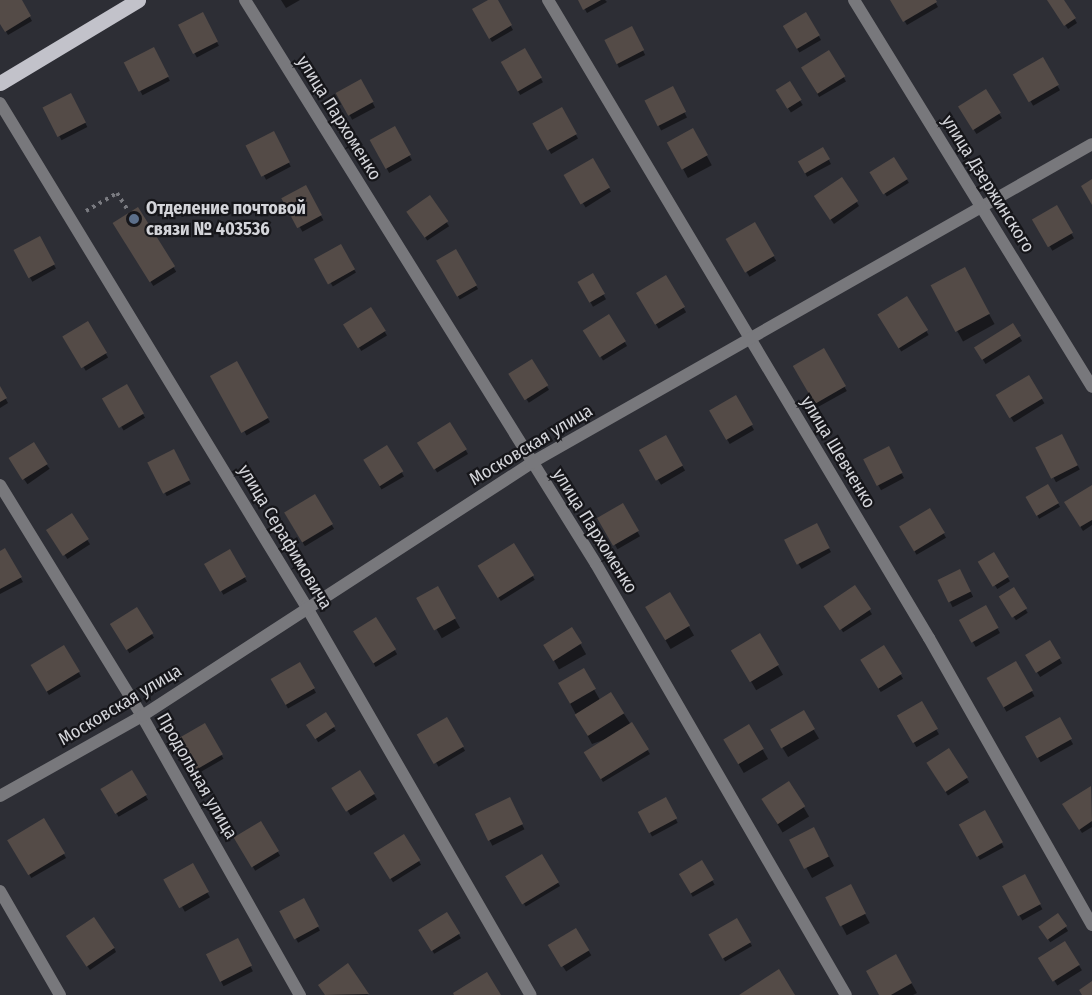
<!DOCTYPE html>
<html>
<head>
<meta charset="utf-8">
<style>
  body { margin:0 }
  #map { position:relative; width:1092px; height:995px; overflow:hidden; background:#2d2e35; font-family:"Fira Sans Condensed",sans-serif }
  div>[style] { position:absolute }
  .shadow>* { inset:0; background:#0007; transform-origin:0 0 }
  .building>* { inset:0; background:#544b47; transform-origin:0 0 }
  .path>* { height:4px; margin-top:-2px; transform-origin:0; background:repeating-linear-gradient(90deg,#797a80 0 3px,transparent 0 7.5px) }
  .minor>* { height:12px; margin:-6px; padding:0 6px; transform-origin:6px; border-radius:6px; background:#78787c }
  .tertiary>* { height:12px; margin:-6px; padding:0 6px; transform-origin:6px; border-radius:6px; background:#78787c }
  .primary>* { height:15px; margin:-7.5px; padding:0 7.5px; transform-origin:7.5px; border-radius:7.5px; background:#c2c2ca }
  .dots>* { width:16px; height:16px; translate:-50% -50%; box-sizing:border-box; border:3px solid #16161a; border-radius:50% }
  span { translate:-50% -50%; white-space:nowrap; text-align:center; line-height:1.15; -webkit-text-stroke:4.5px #16161a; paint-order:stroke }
  .street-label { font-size:18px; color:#d4d5da }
  .poi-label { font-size:18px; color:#d4d5da; font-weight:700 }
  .left { translate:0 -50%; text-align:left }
</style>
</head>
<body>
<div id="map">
  <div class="shadow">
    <i style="clip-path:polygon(0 0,20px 0,32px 21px,8px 35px,0 21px)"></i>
    <i style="clip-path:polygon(281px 0,300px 0,286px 8px)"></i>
    <i style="clip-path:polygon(491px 0,496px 0,513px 30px,492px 42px,474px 10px)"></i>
    <i style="clip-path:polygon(580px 0,605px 0,607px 2px,587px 13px)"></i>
    <i style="clip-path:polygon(892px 0,934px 0,938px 7px,907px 25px)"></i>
    <i style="clip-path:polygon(1049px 0,1063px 0,1077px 23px,1068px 29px)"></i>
    <i style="left:202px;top:14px;width:36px;height:25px;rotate:62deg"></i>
    <i style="left:806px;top:14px;width:30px;height:25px;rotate:60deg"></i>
    <i style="left:632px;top:28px;width:30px;height:29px;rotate:64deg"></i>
    <i style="left:153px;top:49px;width:36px;height:31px;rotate:62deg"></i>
    <i style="left:525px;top:50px;width:37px;height:26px;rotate:61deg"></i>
    <i style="left:829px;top:52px;width:34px;height:31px;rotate:60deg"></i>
    <i style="left:1042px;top:59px;width:36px;height:31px;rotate:60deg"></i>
    <i style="left:361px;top:81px;width:30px;height:26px;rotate:62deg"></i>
    <i style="left:789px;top:83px;width:26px;height:14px;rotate:58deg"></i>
    <i style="left:672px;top:88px;width:33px;height:29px;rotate:63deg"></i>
    <i style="left:985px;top:91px;width:32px;height:30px;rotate:58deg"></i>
    <i style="left:71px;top:95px;width:36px;height:29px;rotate:63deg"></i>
    <i style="left:561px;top:109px;width:34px;height:31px;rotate:60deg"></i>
    <i style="left:394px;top:128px;width:37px;height:26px;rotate:61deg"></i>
    <i style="left:693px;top:130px;width:40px;height:27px;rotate:62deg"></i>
    <i style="left:273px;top:133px;width:38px;height:28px;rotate:62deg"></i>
    <i style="left:823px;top:149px;width:17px;height:27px;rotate:62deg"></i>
    <i style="left:894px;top:159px;width:28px;height:26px;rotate:58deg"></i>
    <i style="left:592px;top:161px;width:36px;height:30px;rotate:58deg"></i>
    <i style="clip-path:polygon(842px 179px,859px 206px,834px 224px,818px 201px)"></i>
    <i style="left:305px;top:187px;width:38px;height:24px;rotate:61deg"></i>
    <i style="left:430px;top:197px;width:35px;height:26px;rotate:57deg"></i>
    <i style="left:1056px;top:207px;width:36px;height:25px;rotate:60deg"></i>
    <i style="left:137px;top:209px;width:74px;height:27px;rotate:58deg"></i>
    <i style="left:754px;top:224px;width:43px;height:31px;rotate:59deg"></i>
    <i style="left:39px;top:238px;width:35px;height:27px;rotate:61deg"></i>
    <i style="left:340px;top:246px;width:31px;height:27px;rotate:59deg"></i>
    <i style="left:456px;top:251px;width:44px;height:21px;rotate:60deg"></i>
    <i style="left:964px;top:269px;width:63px;height:36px;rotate:61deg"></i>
    <i style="left:592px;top:275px;width:28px;height:15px;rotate:60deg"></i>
    <i style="left:665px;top:277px;width:41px;height:32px;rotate:59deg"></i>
    <i style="left:907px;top:299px;width:42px;height:32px;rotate:59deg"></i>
    <i style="left:371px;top:309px;width:31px;height:30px;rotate:59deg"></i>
    <i style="left:609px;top:316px;width:35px;height:28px;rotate:59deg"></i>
    <i style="left:88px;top:324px;width:39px;height:26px;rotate:59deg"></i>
    <i style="left:1012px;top:325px;width:19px;height:43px;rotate:58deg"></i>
    <i style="left:824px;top:350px;width:47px;height:34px;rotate:61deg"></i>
    <i style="left:531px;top:362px;width:33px;height:24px;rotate:57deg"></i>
    <i style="left:236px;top:363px;width:68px;height:27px;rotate:60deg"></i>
    <i style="left:1028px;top:377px;width:31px;height:36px;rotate:58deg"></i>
    <i style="left:126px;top:386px;width:37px;height:25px;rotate:59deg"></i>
    <i style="clip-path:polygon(0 389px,8px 403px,0 408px)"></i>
    <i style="left:735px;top:397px;width:38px;height:28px;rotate:60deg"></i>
    <i style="left:450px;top:424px;width:35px;height:36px;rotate:59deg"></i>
    <i style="left:1062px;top:436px;width:38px;height:27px;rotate:62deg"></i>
    <i style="left:665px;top:437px;width:39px;height:28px;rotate:59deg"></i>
    <i style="left:33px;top:445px;width:29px;height:27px;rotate:55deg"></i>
    <i style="left:387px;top:447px;width:34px;height:26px;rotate:60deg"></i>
    <i style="left:888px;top:448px;width:34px;height:26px;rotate:62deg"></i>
    <i style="left:174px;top:451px;width:37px;height:27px;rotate:63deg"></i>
    <i style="left:1048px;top:486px;width:24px;height:24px;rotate:60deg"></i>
    <i style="clip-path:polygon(1092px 487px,1092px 525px,1083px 531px,1066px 503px)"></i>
    <i style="left:315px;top:497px;width:37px;height:34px;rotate:59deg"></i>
    <i style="left:622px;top:505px;width:36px;height:26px;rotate:60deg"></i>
    <i style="left:930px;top:510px;width:32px;height:34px;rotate:60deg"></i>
    <i style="left:71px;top:515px;width:35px;height:27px;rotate:57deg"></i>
    <i style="left:816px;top:526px;width:30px;height:34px;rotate:60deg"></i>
    <i style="left:513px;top:545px;width:41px;height:40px;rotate:58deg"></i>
    <i style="clip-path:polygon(5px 550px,23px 582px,0 594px,0 553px)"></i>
    <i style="left:230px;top:551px;width:35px;height:27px;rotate:61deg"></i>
    <i style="left:993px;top:554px;width:32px;height:15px;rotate:58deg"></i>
    <i style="left:960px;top:571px;width:29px;height:23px;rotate:63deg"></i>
    <i style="left:855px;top:587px;width:32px;height:34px;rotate:58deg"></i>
    <i style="left:437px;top:588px;width:46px;height:21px;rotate:60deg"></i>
    <i style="left:1013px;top:590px;width:27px;height:14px;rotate:57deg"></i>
    <i style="left:670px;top:594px;width:48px;height:27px;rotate:60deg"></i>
    <i style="left:985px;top:607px;width:30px;height:28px;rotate:60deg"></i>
    <i style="left:136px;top:609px;width:34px;height:29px;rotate:58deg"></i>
    <i style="left:376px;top:619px;width:41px;height:25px;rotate:59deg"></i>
    <i style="left:572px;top:629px;width:29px;height:31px;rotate:61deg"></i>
    <i style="left:760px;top:635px;width:46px;height:31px;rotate:60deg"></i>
    <i style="left:1049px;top:642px;width:25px;height:26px;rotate:58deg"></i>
    <i style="left:64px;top:647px;width:34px;height:37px;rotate:60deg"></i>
    <i style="left:884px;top:647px;width:37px;height:26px;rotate:59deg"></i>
    <i style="left:1016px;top:663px;width:38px;height:32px;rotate:61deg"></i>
    <i style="left:300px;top:664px;width:33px;height:32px;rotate:61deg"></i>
    <i style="clip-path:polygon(583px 670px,600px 700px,611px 694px,650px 754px,603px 782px,585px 752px,609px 738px,592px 744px,559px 683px)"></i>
    <i style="left:921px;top:703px;width:36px;height:26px;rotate:60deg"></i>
    <i style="left:803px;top:712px;width:31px;height:36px;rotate:59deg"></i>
    <i style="left:325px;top:714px;width:20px;height:21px;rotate:57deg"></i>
    <i style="left:446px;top:719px;width:37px;height:31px;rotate:59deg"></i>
    <i style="left:1059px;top:719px;width:29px;height:37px;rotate:61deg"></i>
    <i style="left:204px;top:725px;width:39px;height:33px;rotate:60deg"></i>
    <i style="left:749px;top:726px;width:38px;height:28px;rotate:60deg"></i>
    <i style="left:949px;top:750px;width:38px;height:25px;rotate:58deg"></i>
    <i style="left:132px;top:772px;width:32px;height:34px;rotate:60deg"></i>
    <i style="left:360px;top:772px;width:32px;height:31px;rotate:58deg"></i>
    <i style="left:789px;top:783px;width:39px;height:31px;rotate:59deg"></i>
    <i style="clip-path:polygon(1090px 788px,1092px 827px,1082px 833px,1064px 804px)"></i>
    <i style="left:509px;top:799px;width:34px;height:36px;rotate:63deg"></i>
    <i style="left:665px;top:799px;width:27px;height:29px;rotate:62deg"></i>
    <i style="left:985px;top:812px;width:40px;height:27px;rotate:62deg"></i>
    <i style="left:44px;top:820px;width:44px;height:40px;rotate:60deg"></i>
    <i style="left:261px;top:824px;width:37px;height:29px;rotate:59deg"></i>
    <i style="left:403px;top:836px;width:34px;height:33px;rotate:58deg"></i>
    <i style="clip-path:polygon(819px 838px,834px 866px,812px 878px,791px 840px)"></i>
    <i style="left:542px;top:856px;width:35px;height:40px;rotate:59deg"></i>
    <i style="left:702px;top:862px;width:26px;height:25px;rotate:61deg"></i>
    <i style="left:192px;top:866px;width:36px;height:29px;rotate:60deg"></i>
    <i style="left:1024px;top:876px;width:38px;height:23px;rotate:61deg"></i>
    <i style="left:850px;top:886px;width:42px;height:26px;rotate:62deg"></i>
    <i style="left:303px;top:900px;width:35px;height:25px;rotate:61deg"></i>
    <i style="left:447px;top:914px;width:28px;height:31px;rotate:60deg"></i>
    <i style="left:1058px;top:915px;width:19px;height:21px;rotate:58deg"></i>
    <i style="left:737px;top:920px;width:30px;height:31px;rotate:60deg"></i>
    <i style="left:575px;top:930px;width:30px;height:30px;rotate:57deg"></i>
    <i style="clip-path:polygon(70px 940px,114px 948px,116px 952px,90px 970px)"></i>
    <i style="left:237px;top:940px;width:35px;height:33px;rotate:63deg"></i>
    <i style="left:1065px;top:943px;width:32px;height:29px;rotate:58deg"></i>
    <i style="clip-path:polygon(896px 956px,917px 993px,913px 995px,881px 995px)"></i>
    <i style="clip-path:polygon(348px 965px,368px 995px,326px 995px,320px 985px)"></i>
  </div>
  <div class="building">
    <i style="clip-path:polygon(0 0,22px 0,31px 16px,5px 32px,0 24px)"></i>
    <i style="clip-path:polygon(488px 0,498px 0,512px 25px,489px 39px,472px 9px)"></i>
    <i style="clip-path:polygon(578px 0,601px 0,583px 10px)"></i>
    <i style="clip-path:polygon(890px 0,936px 0,937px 2px,903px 22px)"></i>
    <i style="clip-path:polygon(1047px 0,1064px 0,1076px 18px,1064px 26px)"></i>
    <i style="left:203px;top:12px;width:33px;height:28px;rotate:63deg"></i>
    <i style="left:806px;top:12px;width:27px;height:27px;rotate:59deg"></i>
    <i style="left:632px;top:26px;width:27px;height:31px;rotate:63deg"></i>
    <i style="left:154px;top:47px;width:33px;height:34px;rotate:63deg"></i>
    <i style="left:525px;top:48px;width:34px;height:28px;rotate:60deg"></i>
    <i style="left:829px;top:50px;width:31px;height:33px;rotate:58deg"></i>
    <i style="left:1043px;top:57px;width:32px;height:35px;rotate:60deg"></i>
    <i style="left:361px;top:79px;width:26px;height:29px;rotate:61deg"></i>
    <i style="left:790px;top:81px;width:22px;height:17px;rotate:58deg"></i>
    <i style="left:673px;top:86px;width:29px;height:32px;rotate:63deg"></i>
    <i style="left:986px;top:89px;width:28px;height:33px;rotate:58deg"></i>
    <i style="left:71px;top:93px;width:33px;height:32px;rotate:63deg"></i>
    <i style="left:562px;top:107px;width:31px;height:34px;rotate:61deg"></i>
    <i style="left:395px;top:126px;width:33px;height:29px;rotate:61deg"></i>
    <i style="left:693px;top:128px;width:31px;height:30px;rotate:61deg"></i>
    <i style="left:274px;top:131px;width:35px;height:32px;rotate:63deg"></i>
    <i style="left:823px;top:147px;width:14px;height:29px;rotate:60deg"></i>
    <i style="left:894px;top:157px;width:26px;height:29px;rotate:58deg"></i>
    <i style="left:593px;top:158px;width:34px;height:34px;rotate:60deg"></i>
    <i style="left:842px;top:177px;width:29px;height:34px;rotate:56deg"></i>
    <i style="clip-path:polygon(1092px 179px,1092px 205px,1081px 186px)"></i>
    <i style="left:306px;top:185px;width:34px;height:28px;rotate:62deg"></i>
    <i style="left:430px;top:195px;width:32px;height:29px;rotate:55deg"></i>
    <i style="left:1057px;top:205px;width:32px;height:29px;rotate:60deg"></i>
    <i style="left:138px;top:207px;width:70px;height:30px;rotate:58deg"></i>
    <i style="left:755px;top:222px;width:39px;height:34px;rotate:60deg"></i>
    <i style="left:40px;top:236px;width:32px;height:30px;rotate:62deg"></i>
    <i style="left:341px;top:244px;width:29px;height:31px;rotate:61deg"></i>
    <i style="left:456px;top:249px;width:42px;height:23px;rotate:60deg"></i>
    <i style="left:965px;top:267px;width:53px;height:39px;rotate:62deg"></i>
    <i style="left:593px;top:273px;width:24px;height:18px;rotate:60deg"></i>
    <i style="left:666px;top:275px;width:37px;height:35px;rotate:59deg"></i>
    <i style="left:907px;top:296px;width:40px;height:35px;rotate:58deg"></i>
    <i style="left:371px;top:307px;width:28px;height:33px;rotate:58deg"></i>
    <i style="left:609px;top:314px;width:32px;height:31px;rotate:58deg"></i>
    <i style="left:88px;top:321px;width:37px;height:30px;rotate:59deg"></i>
    <i style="left:1013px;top:323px;width:15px;height:46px;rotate:58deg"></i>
    <i style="left:824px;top:348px;width:44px;height:36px;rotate:60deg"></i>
    <i style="left:532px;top:359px;width:31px;height:28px;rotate:58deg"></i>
    <i style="left:237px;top:361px;width:65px;height:31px;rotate:61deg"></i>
    <i style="left:1029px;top:375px;width:27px;height:39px;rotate:59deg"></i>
    <i style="left:127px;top:384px;width:34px;height:29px;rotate:60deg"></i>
    <i style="clip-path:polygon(0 386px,7px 398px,0 402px)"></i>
    <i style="left:736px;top:395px;width:34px;height:31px;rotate:60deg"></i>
    <i style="left:450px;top:422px;width:32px;height:39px;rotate:58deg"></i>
    <i style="left:1062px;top:434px;width:35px;height:30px;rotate:63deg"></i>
    <i style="left:666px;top:435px;width:35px;height:31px;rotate:61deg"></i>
    <i style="left:34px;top:442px;width:26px;height:30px;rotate:58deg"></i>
    <i style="left:387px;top:445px;width:31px;height:28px;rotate:58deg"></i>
    <i style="left:889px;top:446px;width:30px;height:29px;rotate:63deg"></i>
    <i style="left:174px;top:449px;width:35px;height:30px;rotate:63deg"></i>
    <i style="left:1048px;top:484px;width:22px;height:26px;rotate:60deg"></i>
    <i style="clip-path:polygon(1092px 485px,1092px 520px,1080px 527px,1064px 502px)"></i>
    <i style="left:315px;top:494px;width:35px;height:36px;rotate:59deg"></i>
    <i style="left:623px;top:503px;width:32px;height:30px;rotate:60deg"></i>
    <i style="left:930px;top:508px;width:29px;height:36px;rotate:59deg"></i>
    <i style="left:72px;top:513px;width:31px;height:31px;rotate:57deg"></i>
    <i style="left:817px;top:523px;width:28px;height:37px;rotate:63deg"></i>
    <i style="left:514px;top:543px;width:38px;height:43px;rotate:58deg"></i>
    <i style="clip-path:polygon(5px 548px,22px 577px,0 589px,0 551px)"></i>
    <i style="left:230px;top:549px;width:32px;height:30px;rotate:60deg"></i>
    <i style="left:994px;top:552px;width:29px;height:19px;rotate:59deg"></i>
    <i style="left:960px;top:569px;width:25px;height:25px;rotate:64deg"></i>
    <i style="left:855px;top:585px;width:29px;height:38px;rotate:56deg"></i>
    <i style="left:438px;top:586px;width:37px;height:25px;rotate:61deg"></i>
    <i style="left:1014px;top:587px;width:25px;height:18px;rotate:58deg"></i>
    <i style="left:670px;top:592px;width:39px;height:29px;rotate:59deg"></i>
    <i style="left:986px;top:605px;width:26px;height:31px;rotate:61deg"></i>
    <i style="left:137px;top:607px;width:31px;height:32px;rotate:58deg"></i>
    <i style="left:376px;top:617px;width:38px;height:27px;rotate:58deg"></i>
    <i style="left:572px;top:627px;width:19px;height:34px;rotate:58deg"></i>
    <i style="left:760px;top:633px;width:37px;height:34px;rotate:59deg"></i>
    <i style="left:1050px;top:640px;width:21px;height:29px;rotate:59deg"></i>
    <i style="left:64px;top:645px;width:31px;height:39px;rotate:59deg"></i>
    <i style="left:884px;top:645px;width:34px;height:28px;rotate:58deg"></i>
    <i style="left:1016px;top:661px;width:34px;height:34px;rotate:60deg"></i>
    <i style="left:300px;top:662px;width:30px;height:34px;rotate:60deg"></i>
    <i style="left:584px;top:668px;width:24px;height:30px;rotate:60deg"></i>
    <i style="left:611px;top:692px;width:25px;height:43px;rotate:58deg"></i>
    <i style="left:922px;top:701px;width:32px;height:29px;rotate:60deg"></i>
    <i style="left:804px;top:710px;width:22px;height:39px;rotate:60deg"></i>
    <i style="left:326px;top:712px;width:17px;height:24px;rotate:57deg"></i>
    <i style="left:447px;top:717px;width:34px;height:35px;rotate:60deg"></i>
    <i style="left:1060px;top:717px;width:25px;height:40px;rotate:61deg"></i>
    <i style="left:632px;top:722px;width:32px;height:57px;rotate:58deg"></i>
    <i style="left:205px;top:723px;width:36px;height:36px;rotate:60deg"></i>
    <i style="left:749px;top:724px;width:29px;height:30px;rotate:59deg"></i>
    <i style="left:949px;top:748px;width:35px;height:27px;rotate:57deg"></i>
    <i style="left:132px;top:770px;width:29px;height:37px;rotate:59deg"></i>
    <i style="left:360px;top:770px;width:28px;height:34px;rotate:58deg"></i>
    <i style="left:789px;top:781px;width:30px;height:33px;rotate:57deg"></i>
    <i style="clip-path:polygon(1091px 786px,1092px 821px,1079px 830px,1062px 804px)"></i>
    <i style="left:510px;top:797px;width:30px;height:39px;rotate:64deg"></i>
    <i style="left:666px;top:797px;width:24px;height:32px;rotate:62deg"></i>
    <i style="left:985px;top:810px;width:37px;height:30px;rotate:61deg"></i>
    <i style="left:44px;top:818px;width:41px;height:43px;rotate:59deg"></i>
    <i style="left:261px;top:821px;width:35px;height:32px;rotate:59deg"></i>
    <i style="left:814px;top:827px;width:33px;height:28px;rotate:63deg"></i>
    <i style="left:404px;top:834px;width:31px;height:36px;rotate:58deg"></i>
    <i style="left:542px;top:854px;width:33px;height:43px;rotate:59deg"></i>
    <i style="left:702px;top:860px;width:23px;height:27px;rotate:59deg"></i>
    <i style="left:193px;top:863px;width:33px;height:34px;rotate:61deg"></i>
    <i style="left:1025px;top:874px;width:34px;height:26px;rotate:62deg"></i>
    <i style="left:851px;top:884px;width:33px;height:29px;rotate:63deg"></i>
    <i style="left:304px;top:898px;width:32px;height:28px;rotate:62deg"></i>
    <i style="left:447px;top:912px;width:25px;height:34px;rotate:58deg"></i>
    <i style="left:1058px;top:913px;width:16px;height:24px;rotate:55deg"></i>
    <i style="left:94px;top:917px;width:37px;height:34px;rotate:56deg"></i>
    <i style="left:737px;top:918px;width:28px;height:33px;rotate:60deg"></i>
    <i style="left:576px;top:928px;width:26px;height:33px;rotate:59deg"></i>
    <i style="left:238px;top:938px;width:31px;height:36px;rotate:63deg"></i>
    <i style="left:1065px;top:941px;width:28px;height:32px;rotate:58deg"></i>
    <i style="clip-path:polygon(896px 954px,912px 983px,891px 995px,879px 995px,866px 971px)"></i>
    <i style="clip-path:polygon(348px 963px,369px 994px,325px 995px,318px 985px)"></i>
    <i style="clip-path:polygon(779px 969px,795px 995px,739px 995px)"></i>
    <i style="clip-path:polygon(487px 972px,501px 995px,454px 995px,453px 993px)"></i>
    <i style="clip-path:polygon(1092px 981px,1092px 995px,1082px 995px,1079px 990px)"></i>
  </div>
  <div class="path">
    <i style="left:86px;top:211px;width:36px;rotate:-30deg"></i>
    <i style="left:117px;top:193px;width:22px;rotate:58deg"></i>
  </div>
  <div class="minor">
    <i style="left:245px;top:0;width:664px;rotate:58.1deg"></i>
    <i style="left:596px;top:564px;width:498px;rotate:59.9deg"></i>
    <i style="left:548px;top:0;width:743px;rotate:59.16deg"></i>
    <i style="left:929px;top:638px;width:330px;rotate:60.4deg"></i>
    <i style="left:0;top:103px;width:589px;rotate:58.69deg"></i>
    <i style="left:306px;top:606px;width:449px;rotate:60deg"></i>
    <i style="left:0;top:485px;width:271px;rotate:58.4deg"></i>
    <i style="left:142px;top:716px;width:321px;rotate:60.5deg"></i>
    <i style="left:0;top:796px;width:163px;rotate:-29.4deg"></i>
    <i style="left:142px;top:716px;width:464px;rotate:-33deg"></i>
    <i style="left:531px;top:463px;width:645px;rotate:-29.62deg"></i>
    <i style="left:0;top:891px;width:120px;rotate:60deg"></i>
  </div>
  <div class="tertiary">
    <i style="left:854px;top:0;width:454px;rotate:58.4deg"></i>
  </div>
  <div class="primary">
    <i style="left:0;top:83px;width:161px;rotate:-31deg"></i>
  </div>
  <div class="dots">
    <i style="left:134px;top:219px;background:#5c6f8a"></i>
  </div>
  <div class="street-label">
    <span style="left:339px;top:118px;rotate:58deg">улица Пархоменко</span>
    <span style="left:988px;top:184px;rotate:58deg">улица Дзержинского</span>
    <span style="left:531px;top:445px;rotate:-31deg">Московская улица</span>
    <span style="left:838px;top:452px;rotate:59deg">улица Шевченко</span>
    <span style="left:595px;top:531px;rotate:58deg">улица Пархоменко</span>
    <span style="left:285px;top:537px;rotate:59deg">улица Серафимовича</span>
    <span style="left:120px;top:705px;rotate:-31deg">Московская улица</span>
    <span style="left:197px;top:776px;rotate:60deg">Продольная улица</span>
  </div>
  <div class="poi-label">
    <span class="left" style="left:146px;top:219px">Отделение почтовой<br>связи № 403536</span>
  </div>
</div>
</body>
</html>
